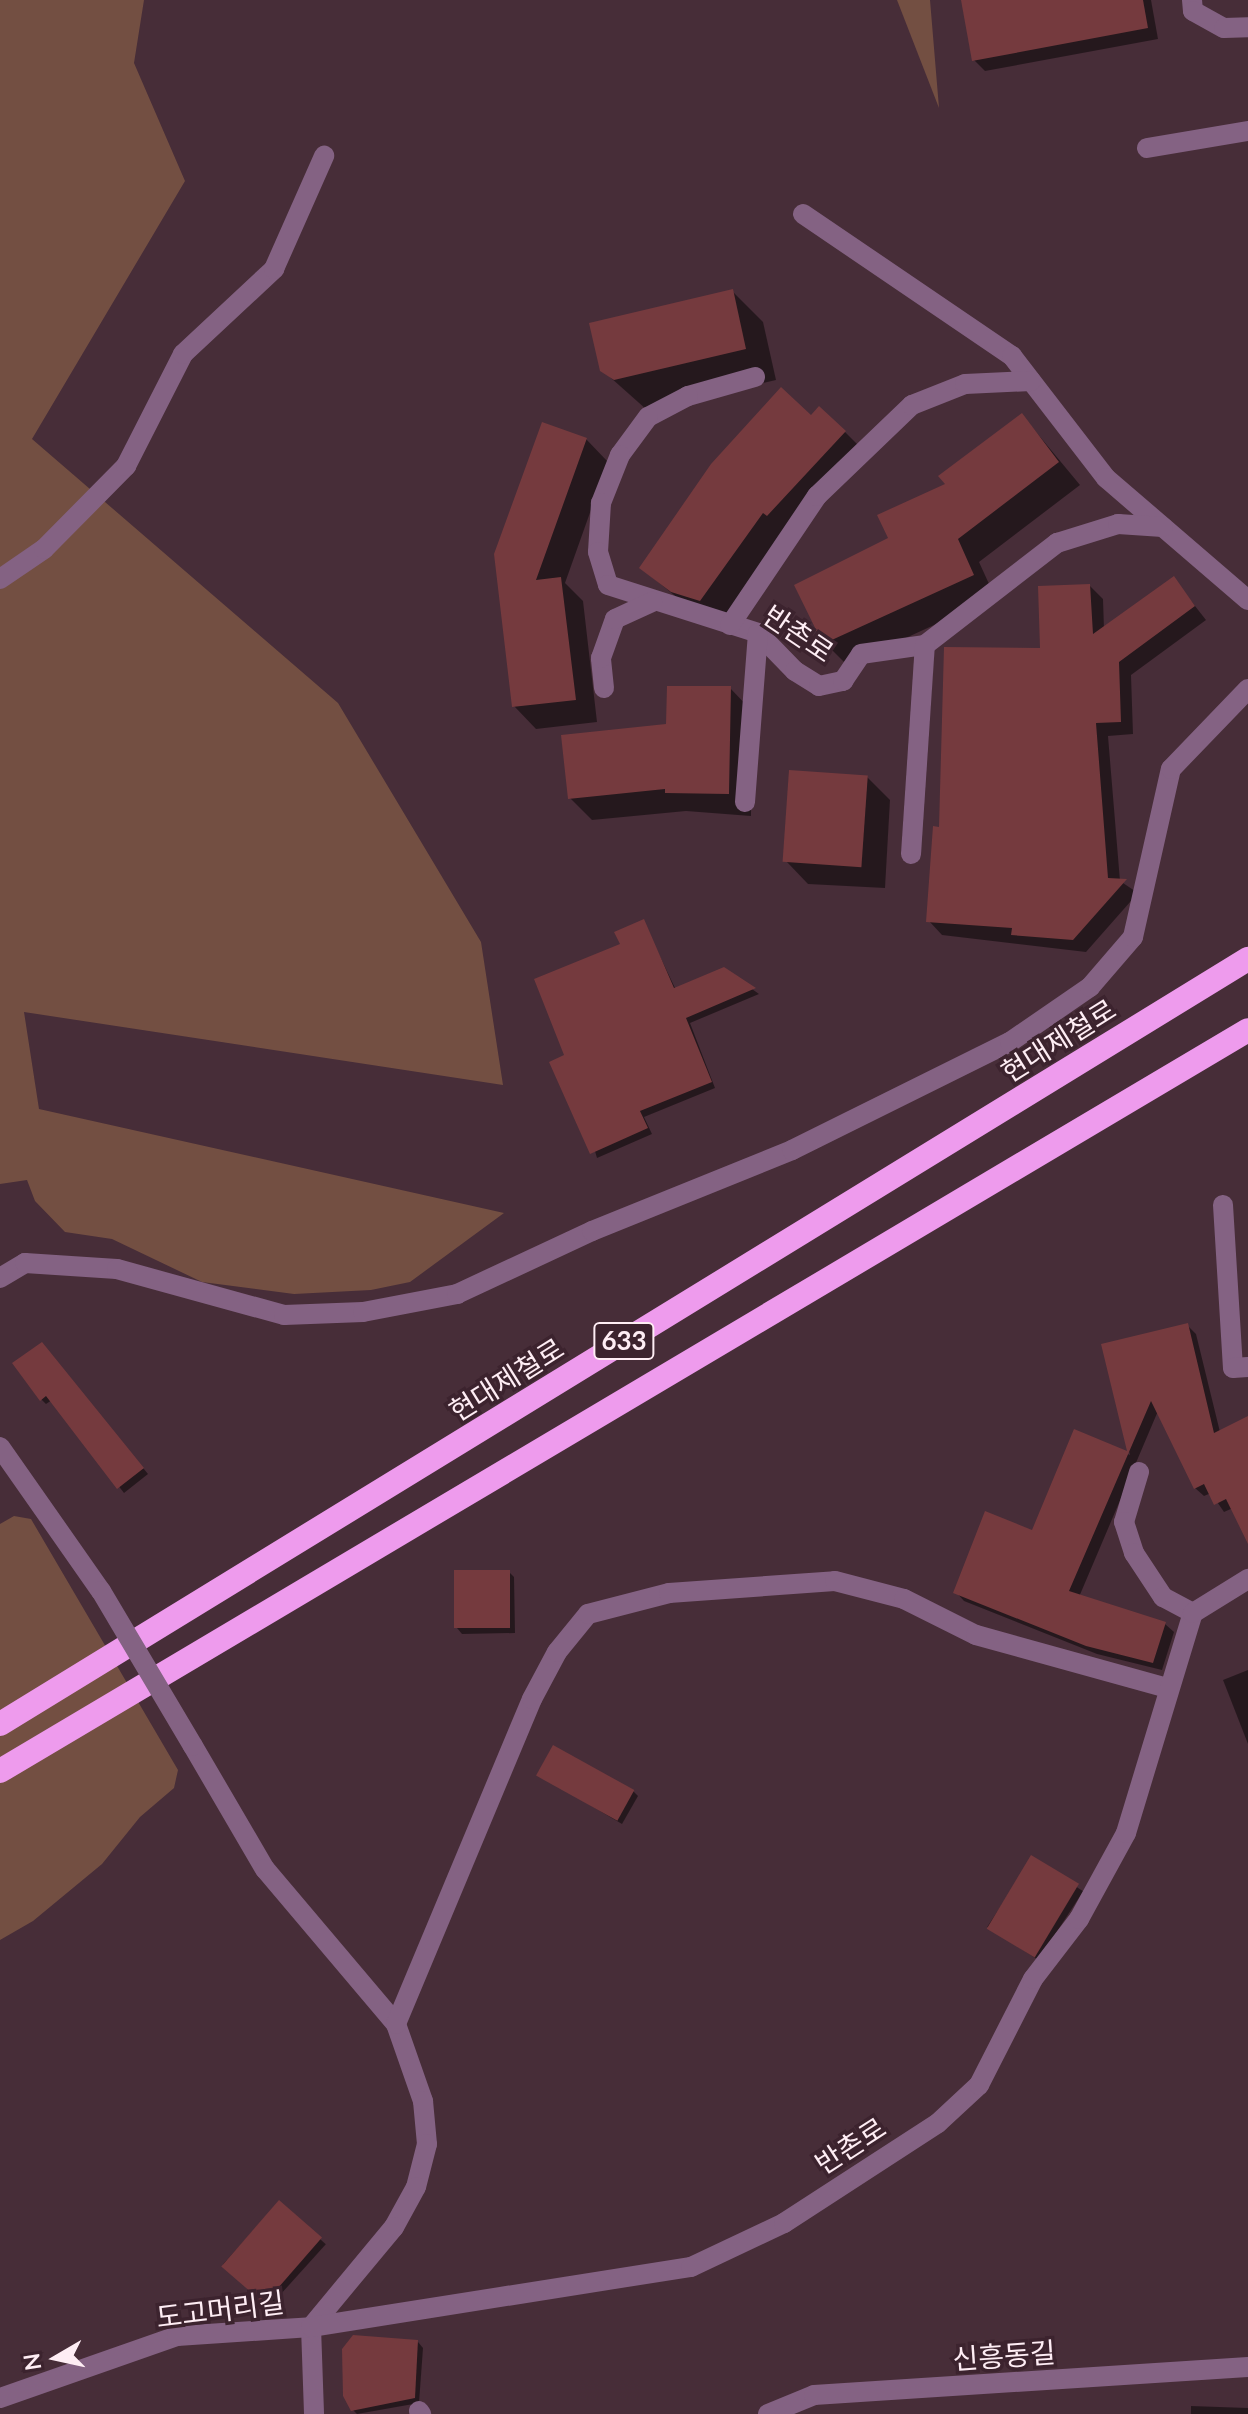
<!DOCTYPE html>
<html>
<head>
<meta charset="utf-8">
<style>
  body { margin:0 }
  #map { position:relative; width:1248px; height:2414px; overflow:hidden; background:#472d38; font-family:Lato,"Noto Sans KR",sans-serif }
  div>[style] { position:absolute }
  .green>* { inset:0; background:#734f42 }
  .shadow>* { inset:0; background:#0007; transform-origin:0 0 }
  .building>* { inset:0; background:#753a3e; transform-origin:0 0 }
  .minor>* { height:20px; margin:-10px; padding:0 10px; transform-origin:10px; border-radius:10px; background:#846283 }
  .highway>* { height:24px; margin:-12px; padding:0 12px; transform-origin:12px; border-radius:12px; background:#ee9bed }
  .minor-bridge>* { height:20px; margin:-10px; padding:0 10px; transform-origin:10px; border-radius:10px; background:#846283 }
  span { translate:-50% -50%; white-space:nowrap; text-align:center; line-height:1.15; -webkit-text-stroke:7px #3c232e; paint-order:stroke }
  .shield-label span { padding:2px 6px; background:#3c232e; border:2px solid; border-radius:6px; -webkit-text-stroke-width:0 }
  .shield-label { font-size:26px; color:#feedf4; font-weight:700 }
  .street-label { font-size:28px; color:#feedf4 }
  .north { position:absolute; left:16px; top:2318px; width:80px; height:80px; -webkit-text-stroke:6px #3c232e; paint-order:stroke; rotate:261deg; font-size:22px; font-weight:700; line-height:32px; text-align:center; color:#feedf4 }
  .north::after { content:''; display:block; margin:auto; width:28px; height:36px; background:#feedf4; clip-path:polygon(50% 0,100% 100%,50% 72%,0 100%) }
</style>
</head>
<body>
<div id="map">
  <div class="green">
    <i style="clip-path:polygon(0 0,144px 0,134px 63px,185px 181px,32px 439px,338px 703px,481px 942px,503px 1085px,24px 1012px,39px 1109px,504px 1213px,410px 1282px,371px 1290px,294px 1294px,202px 1282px,112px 1239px,65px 1232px,35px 1201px,27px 1180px,0 1184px)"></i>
    <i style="clip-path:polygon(897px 0,930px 0,939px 108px)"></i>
    <i style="clip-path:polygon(14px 1516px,31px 1519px,178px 1770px,174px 1788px,140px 1817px,102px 1864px,33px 1921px,0 1940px,0 1524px)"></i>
  </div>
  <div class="shadow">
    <i style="clip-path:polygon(963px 0,1151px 0,1158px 39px,985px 71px,974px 60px)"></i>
    <i style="clip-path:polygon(732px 291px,763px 322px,776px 380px,647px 410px,602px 370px)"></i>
    <i style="clip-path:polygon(1022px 415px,1080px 485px,979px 562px,995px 597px,847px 665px,825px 643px,890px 539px)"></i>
    <i style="clip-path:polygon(811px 418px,845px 432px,867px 454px,787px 534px,723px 622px,696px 613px,641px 568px)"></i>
    <i style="clip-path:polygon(586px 439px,608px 462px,565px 583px,583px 601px,597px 722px,536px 729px,514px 706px,496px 554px)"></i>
    <i style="clip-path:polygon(1173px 578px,1206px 620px,1131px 675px,1133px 734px,1108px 736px,1120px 881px,1138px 893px,1086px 952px,942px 935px,929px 921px,940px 829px,1042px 650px,1090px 586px,1103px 599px,1104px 629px)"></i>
    <i style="clip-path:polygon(730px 688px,752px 711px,751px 816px,686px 811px,592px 820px,570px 798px)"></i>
    <i style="clip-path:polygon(867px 777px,890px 800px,885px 888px,808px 884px,786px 861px)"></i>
    <i style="clip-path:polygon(643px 921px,676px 990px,724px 969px,759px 994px,690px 1023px,715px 1088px,644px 1117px,652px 1134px,597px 1158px,567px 1056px,622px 945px)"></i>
    <i style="clip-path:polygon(1187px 1325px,1196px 1334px,1220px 1432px,1248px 1422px,1248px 1519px,1233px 1508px,1224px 1512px,1211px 1493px,1204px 1496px,1195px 1488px,1158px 1411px,1079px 1597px,1165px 1624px,1174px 1632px,1162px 1670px,1097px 1654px,964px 1601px,956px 1592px,1033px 1533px,1075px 1431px,1130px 1455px,1103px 1346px)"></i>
    <i style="clip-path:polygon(47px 1350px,148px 1474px,124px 1493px,52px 1400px,46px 1404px,41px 1399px)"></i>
    <i style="clip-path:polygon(509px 1572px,514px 1577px,515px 1633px,462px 1634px,457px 1628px)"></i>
    <i style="clip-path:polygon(1248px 1670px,1248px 1744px,1223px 1680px)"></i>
    <i style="clip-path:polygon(539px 1775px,633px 1791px,638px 1796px,622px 1824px)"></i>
    <i style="left:1032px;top:1858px;width:61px;height:82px;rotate:33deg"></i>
    <i style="left:279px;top:2202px;width:63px;height:84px;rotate:42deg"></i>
    <i style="clip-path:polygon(418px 2342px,423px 2348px,419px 2403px,357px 2414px,353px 2410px)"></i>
    <i style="clip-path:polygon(1191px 2406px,1248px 2408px,1248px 2414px,1191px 2414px)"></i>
  </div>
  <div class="building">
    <i style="clip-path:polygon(961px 0,1143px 0,1148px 28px,972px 61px)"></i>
    <i style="clip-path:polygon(733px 289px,746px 349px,614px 380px,600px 371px,589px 323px)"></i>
    <i style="clip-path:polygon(781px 387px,811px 415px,819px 406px,846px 431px,767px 516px,763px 513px,700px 601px,671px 592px,639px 568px,711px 464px)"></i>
    <i style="clip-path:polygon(1022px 413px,1059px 462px,958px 539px,974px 575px,823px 644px,794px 585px,888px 538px,877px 515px,945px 484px,938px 476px)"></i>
    <i style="clip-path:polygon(542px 422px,587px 438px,536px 580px,561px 577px,576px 700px,512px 707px,494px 554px)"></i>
    <i style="clip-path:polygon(1174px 576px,1195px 606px,1119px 662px,1121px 722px,1096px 723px,1108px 878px,1127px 879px,1073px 940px,1011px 935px,1012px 928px,926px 922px,933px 826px,939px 827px,944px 647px,1040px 648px,1038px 586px,1090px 584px,1093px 634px)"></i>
    <i style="clip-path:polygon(667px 686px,731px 686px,729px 794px,665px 793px,665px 789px,568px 799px,561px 735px,666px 724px)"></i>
    <i style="left:789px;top:770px;width:79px;height:92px;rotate:4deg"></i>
    <i style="clip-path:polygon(644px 919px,674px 988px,724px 967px,756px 988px,686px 1018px,712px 1082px,640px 1111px,648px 1128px,590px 1154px,549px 1062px,564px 1055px,534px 979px,620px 944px,614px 932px)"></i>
    <i style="clip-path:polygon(1188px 1323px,1214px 1433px,1248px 1416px,1248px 1544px,1226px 1499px,1214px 1505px,1204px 1484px,1194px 1489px,1151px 1401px,1069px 1591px,1166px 1622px,1153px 1663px,1086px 1646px,953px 1593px,985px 1511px,1032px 1530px,1074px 1429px,1127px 1451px,1101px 1344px)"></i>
    <i style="clip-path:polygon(42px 1342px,144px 1468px,117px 1489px,46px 1396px,40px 1401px,12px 1363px)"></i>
    <i style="left:510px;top:1570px;width:58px;height:56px;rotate:90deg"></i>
    <i style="left:553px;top:1745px;width:93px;height:35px;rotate:29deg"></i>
    <i style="left:1031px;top:1855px;width:56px;height:86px;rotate:31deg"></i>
    <i style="left:279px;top:2200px;width:57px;height:88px;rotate:41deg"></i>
    <i style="clip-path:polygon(353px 2335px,418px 2340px,415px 2398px,351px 2411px,343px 2396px,342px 2349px)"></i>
  </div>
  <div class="minor">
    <i style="left:1192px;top:0;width:11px;rotate:85deg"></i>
    <i style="left:1193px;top:11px;width:35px;rotate:29deg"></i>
    <i style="left:1224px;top:28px;width:24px;rotate:-2deg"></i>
    <i style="left:1147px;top:148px;width:102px;rotate:-9.6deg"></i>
    <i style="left:803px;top:214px;width:253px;rotate:34.2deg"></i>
    <i style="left:1012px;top:356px;width:154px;rotate:52.4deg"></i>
    <i style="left:1106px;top:478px;width:187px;rotate:40.7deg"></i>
    <i style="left:755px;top:377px;width:70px;rotate:164.2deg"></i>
    <i style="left:688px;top:396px;width:45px;rotate:152.3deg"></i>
    <i style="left:648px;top:417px;width:47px;rotate:126.4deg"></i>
    <i style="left:620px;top:455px;width:52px;rotate:111.6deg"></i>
    <i style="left:601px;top:503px;width:49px;rotate:93.5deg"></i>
    <i style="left:598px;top:552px;width:34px;rotate:73deg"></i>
    <i style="left:608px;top:585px;width:157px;rotate:17.7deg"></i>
    <i style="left:758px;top:633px;width:53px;rotate:45.8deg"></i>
    <i style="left:795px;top:671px;width:28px;rotate:32deg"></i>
    <i style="left:819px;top:686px;width:25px;rotate:-12deg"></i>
    <i style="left:843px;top:681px;width:32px;rotate:-56deg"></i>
    <i style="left:861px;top:654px;width:65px;rotate:-8deg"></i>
    <i style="left:925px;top:645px;width:167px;rotate:-37.7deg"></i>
    <i style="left:1057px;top:543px;width:64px;rotate:-17.3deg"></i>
    <i style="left:1118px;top:524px;width:45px;rotate:3.8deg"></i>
    <i style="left:0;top:579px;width:53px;rotate:-34.3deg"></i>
    <i style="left:44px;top:549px;width:117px;rotate:-45.3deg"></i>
    <i style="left:126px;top:466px;width:126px;rotate:-63deg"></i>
    <i style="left:183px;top:354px;width:125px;rotate:-43deg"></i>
    <i style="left:274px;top:269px;width:124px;rotate:-66.1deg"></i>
    <i style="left:730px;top:625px;width:156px;rotate:-56deg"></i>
    <i style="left:817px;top:496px;width:132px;rotate:-43.8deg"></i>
    <i style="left:912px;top:405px;width:57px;rotate:-21.6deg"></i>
    <i style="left:965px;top:384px;width:66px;rotate:-2.6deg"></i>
    <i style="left:604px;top:688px;width:30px;rotate:-96deg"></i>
    <i style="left:601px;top:658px;width:41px;rotate:-70.3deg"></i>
    <i style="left:615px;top:619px;width:41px;rotate:-24.7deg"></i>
    <i style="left:745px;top:802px;width:169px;rotate:-85.6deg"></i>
    <i style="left:911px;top:854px;width:209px;rotate:-86.2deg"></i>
    <i style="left:1223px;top:1205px;width:163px;rotate:86.5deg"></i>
    <i style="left:1233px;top:1368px;width:15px;rotate:-4deg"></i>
    <i style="left:0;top:1278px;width:29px;rotate:-31deg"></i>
    <i style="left:25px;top:1263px;width:92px;rotate:3.7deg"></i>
    <i style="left:117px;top:1269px;width:173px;rotate:15.4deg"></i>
    <i style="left:284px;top:1315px;width:79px;rotate:-2.2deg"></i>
    <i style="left:363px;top:1312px;width:96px;rotate:-10.8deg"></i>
    <i style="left:457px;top:1294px;width:149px;rotate:-25deg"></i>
    <i style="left:592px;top:1231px;width:216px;rotate:-22deg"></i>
    <i style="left:792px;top:1150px;width:243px;rotate:-26.4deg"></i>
    <i style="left:1010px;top:1042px;width:97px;rotate:-34.5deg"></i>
    <i style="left:1090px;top:987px;width:66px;rotate:-49.3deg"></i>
    <i style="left:1133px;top:937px;width:172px;rotate:-77.3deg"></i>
    <i style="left:1171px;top:769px;width:111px;rotate:-46.1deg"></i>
    <i style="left:0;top:1447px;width:176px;rotate:55deg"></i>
    <i style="left:1139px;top:1472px;width:52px;rotate:106.7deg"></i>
    <i style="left:1124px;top:1522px;width:33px;rotate:72deg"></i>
    <i style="left:1134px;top:1553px;width:53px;rotate:56.6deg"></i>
    <i style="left:1163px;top:1597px;width:34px;rotate:28deg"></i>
    <i style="left:193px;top:1746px;width:143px;rotate:59.7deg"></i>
    <i style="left:265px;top:1869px;width:203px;rotate:49.8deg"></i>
    <i style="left:396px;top:2024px;width:82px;rotate:70.7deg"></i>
    <i style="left:423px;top:2101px;width:43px;rotate:84.7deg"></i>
    <i style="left:427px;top:2144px;width:44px;rotate:104.3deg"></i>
    <i style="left:416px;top:2187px;width:46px;rotate:118.8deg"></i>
    <i style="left:394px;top:2227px;width:130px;rotate:129.7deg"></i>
    <i style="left:311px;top:2327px;width:87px;rotate:88deg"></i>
    <i style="left:396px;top:2024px;width:352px;rotate:-67.3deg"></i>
    <i style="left:532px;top:1699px;width:53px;rotate:-62deg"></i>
    <i style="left:557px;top:1652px;width:49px;rotate:-50.8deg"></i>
    <i style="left:588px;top:1614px;width:84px;rotate:-14.5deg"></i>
    <i style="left:669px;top:1593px;width:166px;rotate:-4.1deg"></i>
    <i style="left:835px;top:1581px;width:71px;rotate:14.6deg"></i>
    <i style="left:904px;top:1599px;width:80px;rotate:26.6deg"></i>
    <i style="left:976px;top:1635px;width:198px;rotate:15.5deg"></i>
    <i style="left:0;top:2398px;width:188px;rotate:-19.3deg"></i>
    <i style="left:177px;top:2336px;width:134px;rotate:-3.8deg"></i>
    <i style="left:311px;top:2327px;width:385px;rotate:-9deg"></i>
    <i style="left:691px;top:2267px;width:103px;rotate:-25.3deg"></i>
    <i style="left:784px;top:2223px;width:184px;rotate:-33deg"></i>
    <i style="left:938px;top:2123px;width:56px;rotate:-42.8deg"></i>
    <i style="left:979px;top:2085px;width:119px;rotate:-63deg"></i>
    <i style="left:1033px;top:1979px;width:76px;rotate:-52.5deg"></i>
    <i style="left:1079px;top:1919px;width:98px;rotate:-61.3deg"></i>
    <i style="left:1126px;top:1833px;width:230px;rotate:-73.1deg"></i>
    <i style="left:1193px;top:1613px;width:65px;rotate:-31.7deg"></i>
    <i style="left:419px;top:2411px;width:4px;rotate:56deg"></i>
    <i style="left:768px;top:2414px;width:50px;rotate:-22.4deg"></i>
    <i style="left:814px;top:2395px;width:435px;rotate:-3.7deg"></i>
  </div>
  <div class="highway">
    <i style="left:0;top:1724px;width:1464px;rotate:-31.51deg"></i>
    <i style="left:0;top:1771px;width:1451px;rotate:-30.7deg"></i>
  </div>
  <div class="minor-bridge">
    <i style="left:101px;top:1591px;width:180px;rotate:59.3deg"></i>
  </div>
  <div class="shield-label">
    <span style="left:624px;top:1341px">633</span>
  </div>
  <div class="street-label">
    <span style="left:799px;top:633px;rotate:34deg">반촌로</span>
    <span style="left:1058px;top:1040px;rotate:-32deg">현대제철로</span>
    <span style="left:506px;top:1379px;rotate:-32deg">현대제철로</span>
    <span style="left:850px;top:2145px;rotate:-33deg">반촌로</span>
    <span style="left:220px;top:2309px;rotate:-7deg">도고머리길</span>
    <span style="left:1004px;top:2355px;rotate:-4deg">신흥동길</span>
  </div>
  <div class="north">N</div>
</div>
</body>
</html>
